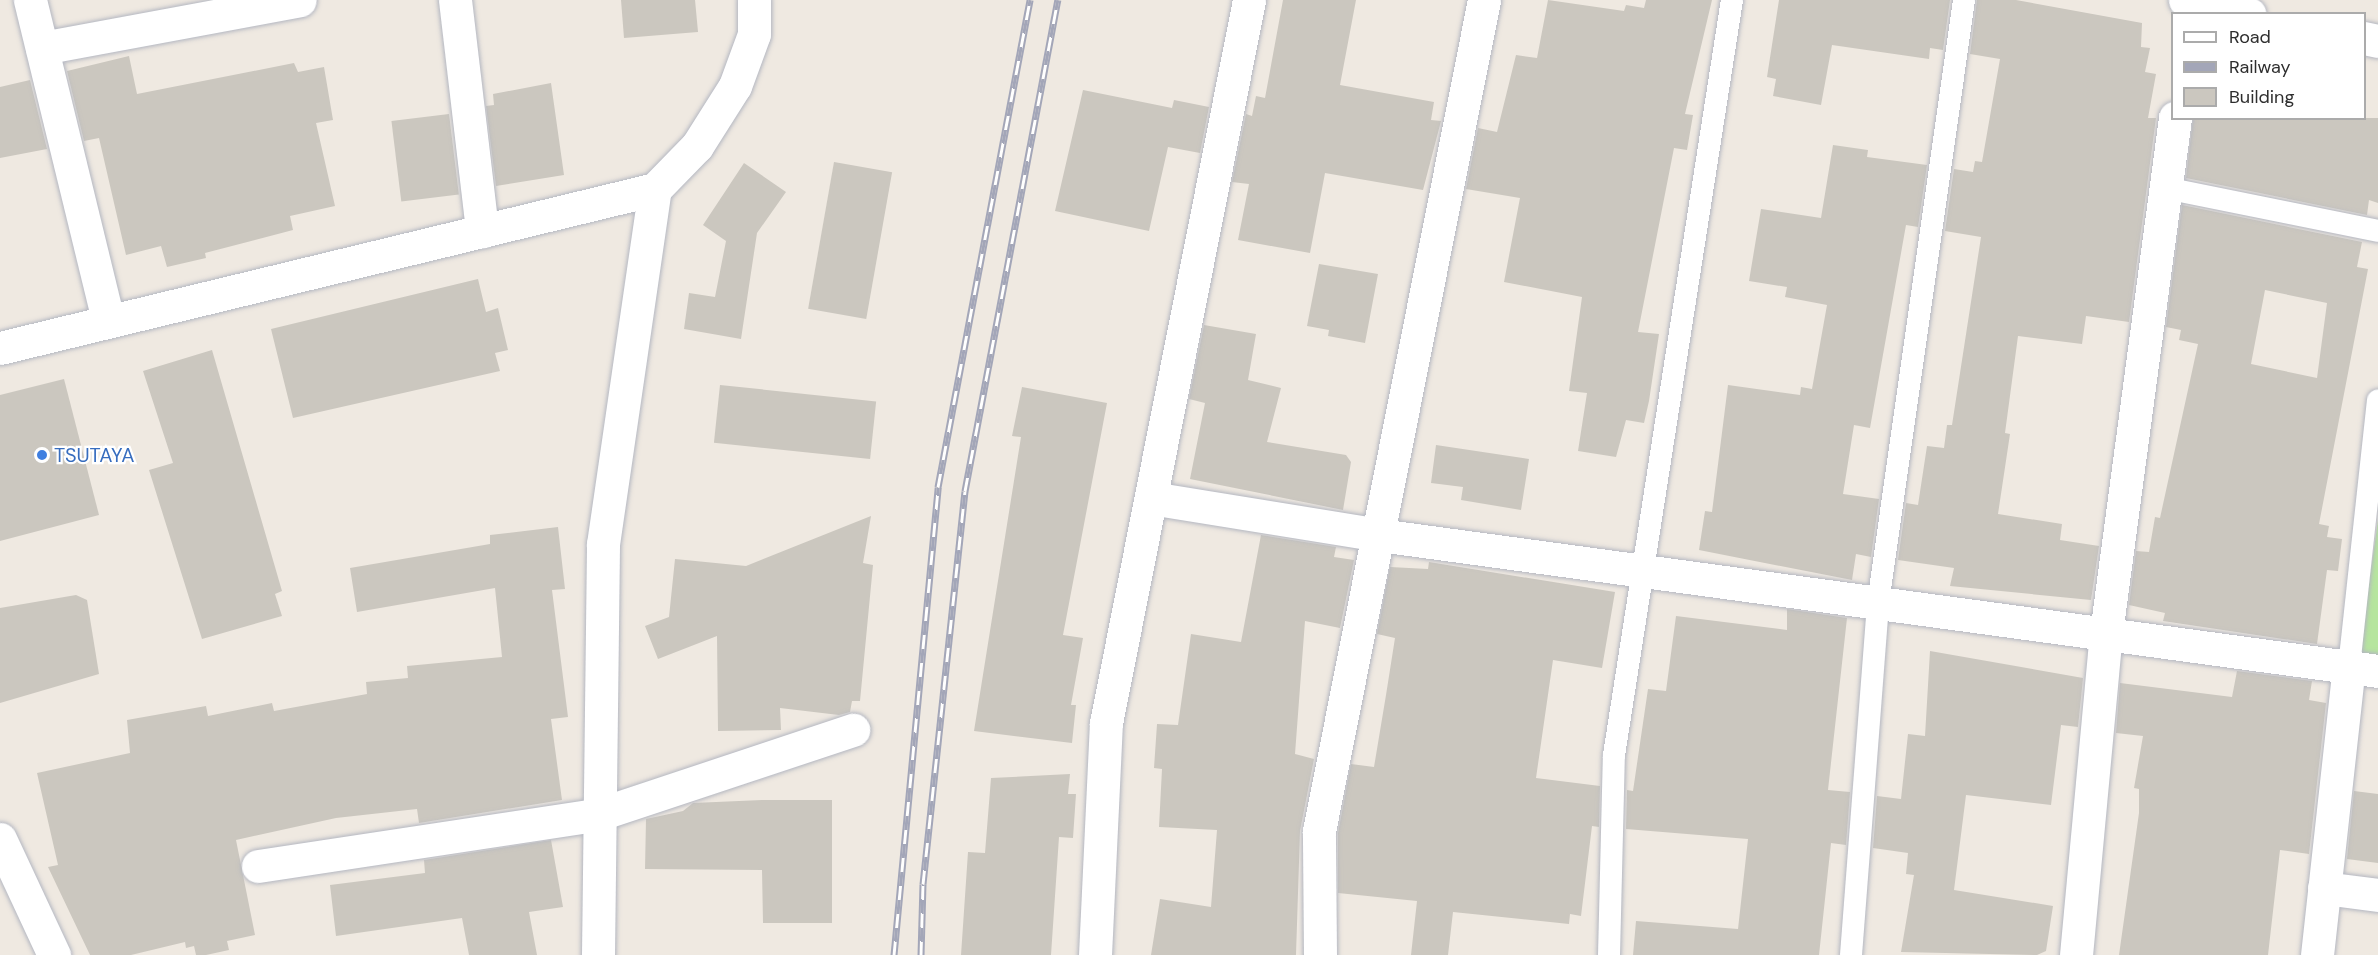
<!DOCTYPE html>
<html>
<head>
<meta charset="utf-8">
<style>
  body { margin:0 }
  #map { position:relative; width:2378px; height:955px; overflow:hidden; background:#efe9e1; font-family:"DM Sans",sans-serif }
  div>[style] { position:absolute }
  .green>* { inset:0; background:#b6e59e }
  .building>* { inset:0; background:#cbc7bf; transform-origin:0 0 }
  .roads { filter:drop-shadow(0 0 2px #b4b7c1) drop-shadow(0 0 2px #b4b7c1) }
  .lane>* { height:22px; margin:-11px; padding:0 11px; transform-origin:11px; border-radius:11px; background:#fff }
  .street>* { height:33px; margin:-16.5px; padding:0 16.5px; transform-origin:16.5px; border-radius:16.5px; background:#fff }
  .secondary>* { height:33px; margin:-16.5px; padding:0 16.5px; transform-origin:16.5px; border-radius:16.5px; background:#fff }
  .rail>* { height:7px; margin-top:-3.5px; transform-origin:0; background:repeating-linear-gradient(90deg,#fff 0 14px,#a3a6b8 0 28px); box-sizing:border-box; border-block:2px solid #a3a6b8 }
  .dots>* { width:16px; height:16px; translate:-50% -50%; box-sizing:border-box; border:3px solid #fff; border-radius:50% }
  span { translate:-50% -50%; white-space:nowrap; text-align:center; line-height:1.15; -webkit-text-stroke:4.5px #fff; paint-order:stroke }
  .shop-label { font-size:20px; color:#366cbe }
  .left { translate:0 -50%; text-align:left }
  .legend { position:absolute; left:2171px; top:12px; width:195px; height:108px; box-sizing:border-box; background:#fff; border:2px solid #ababab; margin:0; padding:8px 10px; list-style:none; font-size:18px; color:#2e2e2e }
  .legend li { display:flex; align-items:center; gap:12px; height:30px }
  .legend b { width:30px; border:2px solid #ababab }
</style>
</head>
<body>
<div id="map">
  <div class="green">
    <i style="clip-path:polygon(2378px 520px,2378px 656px,2359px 654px)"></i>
  </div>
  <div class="building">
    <i style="clip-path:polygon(621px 0,695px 0,698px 32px,624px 38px)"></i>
    <i style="clip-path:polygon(1283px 0,1356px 0,1340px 85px,1434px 102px,1431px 120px,1441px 121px,1423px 190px,1325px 173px,1310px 253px,1238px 240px,1249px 184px,1232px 182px,1246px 114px,1252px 116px,1256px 96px,1265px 98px)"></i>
    <i style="clip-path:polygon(1548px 0,1624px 11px,1626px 5px,1644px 8px,1646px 0,1712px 0,1685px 114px,1693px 115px,1687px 150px,1674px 148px,1638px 332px,1659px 334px,1649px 401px,1644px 423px,1626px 420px,1616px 457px,1578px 451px,1587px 393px,1569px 391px,1582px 297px,1504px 282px,1520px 198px,1466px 189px,1478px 128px,1497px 132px,1516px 55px,1537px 58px)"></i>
    <i style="clip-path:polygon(1779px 0,1950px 0,1943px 50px,1930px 48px,1929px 59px,1832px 45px,1821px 105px,1773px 96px,1776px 79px,1767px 77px)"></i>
    <i style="clip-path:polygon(1977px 0,2016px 0,2142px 23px,2141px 47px,2150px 48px,2145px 72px,2156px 74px,2148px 118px,2156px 118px,2129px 322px,2086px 316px,2082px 344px,2018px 336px,2005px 433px,2010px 434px,1998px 514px,2062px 524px,2060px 540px,2099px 546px,2091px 600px,1950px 586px,1954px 568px,1898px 560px,1906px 503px,1918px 505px,1927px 446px,1944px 448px,1947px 425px,1952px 425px,1981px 237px,1945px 231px,1954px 169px,1973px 172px,1975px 161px,1982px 162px,2000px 59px,1970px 54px)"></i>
    <i style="clip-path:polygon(129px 56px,137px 94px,294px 63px,298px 72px,324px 67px,333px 120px,316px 123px,335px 206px,290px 216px,293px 230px,205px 253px,206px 258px,167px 267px,161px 246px,126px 255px,99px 138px,84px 141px,67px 71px)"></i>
    <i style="clip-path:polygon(30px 80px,47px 149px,0 158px,0 87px)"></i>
    <i style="clip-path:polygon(551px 83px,564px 175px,496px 186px,486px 106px,494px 105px,493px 94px)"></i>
    <i style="clip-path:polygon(1083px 90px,1172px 108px,1174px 100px,1209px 107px,1200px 153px,1168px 147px,1149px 231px,1055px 211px)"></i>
    <i style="left:449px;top:114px;width:81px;height:58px;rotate:83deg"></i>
    <i style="clip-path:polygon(2193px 118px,2378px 118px,2378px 203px,2369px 200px,2367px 215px,2186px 178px)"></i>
    <i style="clip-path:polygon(1833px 145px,1868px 150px,1867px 157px,1927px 165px,1918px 227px,1906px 225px,1870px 428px,1854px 425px,1843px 494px,1879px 499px,1871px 557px,1856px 554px,1852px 580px,1699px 550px,1705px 511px,1712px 512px,1728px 385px,1800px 395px,1801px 387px,1812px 389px,1827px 305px,1785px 297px,1787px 287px,1749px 281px,1761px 209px,1821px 218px)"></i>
    <i style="left:834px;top:162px;width:59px;height:149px;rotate:10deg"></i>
    <i style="clip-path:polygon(744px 163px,786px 192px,757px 233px,741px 339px,684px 329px,689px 293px,715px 297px,726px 241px,703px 225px)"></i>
    <i style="clip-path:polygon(evenodd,2182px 205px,2362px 242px,2357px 267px,2368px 269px,2319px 524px,2329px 526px,2327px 537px,2342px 539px,2338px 571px,2327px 570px,2317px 644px,2163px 621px,2165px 613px,2129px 605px,2136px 551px,2149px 552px,2155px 517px,2160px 518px,2198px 344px,2179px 340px,2181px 330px,2166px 327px,2182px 205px,2265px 290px,2327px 303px,2317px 378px,2251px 364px,2265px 290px)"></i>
    <i style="clip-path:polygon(1319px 264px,1378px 274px,1365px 343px,1328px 336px,1329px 330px,1307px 326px)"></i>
    <i style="clip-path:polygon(478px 279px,486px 312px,498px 308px,508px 350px,495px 353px,500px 371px,293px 418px,271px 329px)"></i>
    <i style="clip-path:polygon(1204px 325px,1256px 334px,1248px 380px,1281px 388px,1267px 442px,1346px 455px,1351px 462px,1343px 510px,1190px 479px,1205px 403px,1189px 399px)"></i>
    <i style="clip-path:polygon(212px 350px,282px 591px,275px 594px,282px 616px,202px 639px,149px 470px,173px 463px,143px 371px)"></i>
    <i style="clip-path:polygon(64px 379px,99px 515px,0 541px,0 395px)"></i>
    <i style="left:720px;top:385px;width:157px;height:58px;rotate:6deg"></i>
    <i style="clip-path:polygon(1022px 387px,1107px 403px,1063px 635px,1083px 638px,1071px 705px,1076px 705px,1072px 743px,974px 731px,1021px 437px,1012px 436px)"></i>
    <i style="clip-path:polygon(1436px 445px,1529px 459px,1521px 510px,1461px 500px,1463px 487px,1431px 483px)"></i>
    <i style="clip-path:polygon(871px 516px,863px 563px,873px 565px,860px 701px,852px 701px,850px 712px,839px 715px,780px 708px,781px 730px,718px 731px,717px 636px,658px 659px,645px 626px,669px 617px,675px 559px,746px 566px)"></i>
    <i style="clip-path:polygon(558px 527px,565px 589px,552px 590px,568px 717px,551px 719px,562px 800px,419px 823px,417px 809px,336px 818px,236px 840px,255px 935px,227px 941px,229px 950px,206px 955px,196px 955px,194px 946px,186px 948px,185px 942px,131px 955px,90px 955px,48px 867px,58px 865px,37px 773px,130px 753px,127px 720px,206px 706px,208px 716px,272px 703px,274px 711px,367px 694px,366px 682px,408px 678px,407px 666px,502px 657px,495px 588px,357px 612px,350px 568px,490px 544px,490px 535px)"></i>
    <i style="clip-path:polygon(1261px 535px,1336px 547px,1334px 557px,1354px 560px,1340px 628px,1305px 621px,1295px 754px,1314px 759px,1300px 831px,1296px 955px,1151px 955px,1160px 899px,1211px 907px,1217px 830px,1159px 827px,1162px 769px,1154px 768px,1157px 724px,1178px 725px,1191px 634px,1241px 642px)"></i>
    <i style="clip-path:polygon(1429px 562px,1615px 592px,1602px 668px,1553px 660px,1536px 778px,1600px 786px,1599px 827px,1592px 826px,1581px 916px,1570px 914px,1569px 924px,1453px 912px,1448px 955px,1411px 955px,1417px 901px,1338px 893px,1338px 833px,1351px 764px,1374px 767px,1386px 695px,1395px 638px,1377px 634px,1390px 567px,1428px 569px)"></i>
    <i style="clip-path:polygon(76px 595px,87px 600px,99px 674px,0 703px,0 608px)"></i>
    <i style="clip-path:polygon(1787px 609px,1847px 618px,1828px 790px,1850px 792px,1846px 845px,1831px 843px,1819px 955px,1633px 955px,1636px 921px,1738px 929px,1748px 839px,1626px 829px,1627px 790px,1633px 791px,1648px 689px,1666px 691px,1676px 616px,1787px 630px)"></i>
    <i style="clip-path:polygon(1930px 651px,2083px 678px,2078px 727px,2061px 725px,2051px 805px,1966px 795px,1954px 890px,2053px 906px,2046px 951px,2037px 955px,1901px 952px,1914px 875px,1906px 874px,1908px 853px,1873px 848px,1877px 796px,1901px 799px,1908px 734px,1925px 736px)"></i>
    <i style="clip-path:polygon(2237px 671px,2312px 681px,2309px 700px,2326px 703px,2309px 854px,2280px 850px,2268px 955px,2119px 955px,2139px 813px,2139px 789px,2134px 788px,2143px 736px,2116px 733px,2120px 683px,2232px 697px)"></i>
    <i style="clip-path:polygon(1070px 774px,1068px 794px,1076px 794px,1073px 838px,1059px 837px,1051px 955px,961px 955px,968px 852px,985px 853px,991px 778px)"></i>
    <i style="clip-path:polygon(2354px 791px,2378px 794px,2378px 863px,2347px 859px)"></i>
    <i style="clip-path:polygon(762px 800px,832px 800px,832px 923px,763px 923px,762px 870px,645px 869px,646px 819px,683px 811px,693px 803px)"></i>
    <i style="clip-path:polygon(551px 840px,563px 907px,529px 912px,537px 955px,469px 955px,462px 918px,336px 936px,330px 885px,425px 873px,424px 860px)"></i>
  </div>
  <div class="roads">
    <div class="lane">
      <i style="left:2165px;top:188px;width:217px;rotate:11.4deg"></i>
      <i style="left:2349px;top:667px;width:268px;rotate:-83.8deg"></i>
      <i style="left:1609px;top:955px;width:200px;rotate:-88.6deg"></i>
      <i style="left:1614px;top:755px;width:764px;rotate:-81.12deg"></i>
      <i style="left:1851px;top:955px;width:353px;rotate:-85.6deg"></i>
      <i style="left:1878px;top:603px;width:609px;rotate:-81.88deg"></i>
    </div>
    <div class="street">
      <i style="left:30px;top:0;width:330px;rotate:76.3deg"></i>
      <i style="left:455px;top:0;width:233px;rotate:83.3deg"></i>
      <i style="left:2185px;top:0;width:66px;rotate:12.3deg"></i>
      <i style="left:2364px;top:38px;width:14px;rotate:12deg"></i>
      <i style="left:42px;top:48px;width:262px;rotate:-10.5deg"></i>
      <i style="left:1151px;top:498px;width:231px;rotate:9.2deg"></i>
      <i style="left:1379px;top:535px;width:1008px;rotate:7.75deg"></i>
      <i style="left:258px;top:866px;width:346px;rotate:-8.6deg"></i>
      <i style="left:600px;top:814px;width:267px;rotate:-18.4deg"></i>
      <i style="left:2324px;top:888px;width:54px;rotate:7.4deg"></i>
      <i style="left:598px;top:955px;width:411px;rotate:-89.3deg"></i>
      <i style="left:603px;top:544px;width:359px;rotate:-81.7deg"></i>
      <i style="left:1095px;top:955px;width:232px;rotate:-87.3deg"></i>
      <i style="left:1106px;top:723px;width:737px;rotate:-78.81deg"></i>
      <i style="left:1320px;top:955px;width:124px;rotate:-90.5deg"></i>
      <i style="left:1319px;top:831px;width:847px;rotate:-78.77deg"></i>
      <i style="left:2076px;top:955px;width:323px;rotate:-84.7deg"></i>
      <i style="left:2106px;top:633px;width:520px;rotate:-82.37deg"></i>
      <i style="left:2317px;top:955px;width:290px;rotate:-83.7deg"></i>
    </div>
    <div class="secondary">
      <i style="left:0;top:348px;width:674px;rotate:-13.64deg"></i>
      <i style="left:655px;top:189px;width:60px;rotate:-45.7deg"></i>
      <i style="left:697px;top:146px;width:71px;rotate:-57.7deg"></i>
      <i style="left:735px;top:86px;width:55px;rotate:-69.9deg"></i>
      <i style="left:754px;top:34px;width:34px;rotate:-90deg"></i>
      <i style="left:0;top:839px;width:128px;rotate:65deg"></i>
    </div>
  </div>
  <div class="rail">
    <i style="left:894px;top:955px;width:470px;rotate:-84.6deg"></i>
    <i style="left:938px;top:487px;width:496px;rotate:-79.3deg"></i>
    <i style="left:921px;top:955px;width:71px;rotate:-88.4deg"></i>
    <i style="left:923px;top:884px;width:395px;rotate:-83.9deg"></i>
    <i style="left:965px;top:491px;width:500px;rotate:-79.3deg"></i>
  </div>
  <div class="dots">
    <i style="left:42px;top:455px;background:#3f7fe0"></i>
  </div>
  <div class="shop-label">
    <span class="left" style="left:54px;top:455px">TSUTAYA</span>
  </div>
  <ul class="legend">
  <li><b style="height:8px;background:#fff"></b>Road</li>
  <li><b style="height:8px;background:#a3a6b8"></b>Railway</li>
  <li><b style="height:16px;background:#cbc7bf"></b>Building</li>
  </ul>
</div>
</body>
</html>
